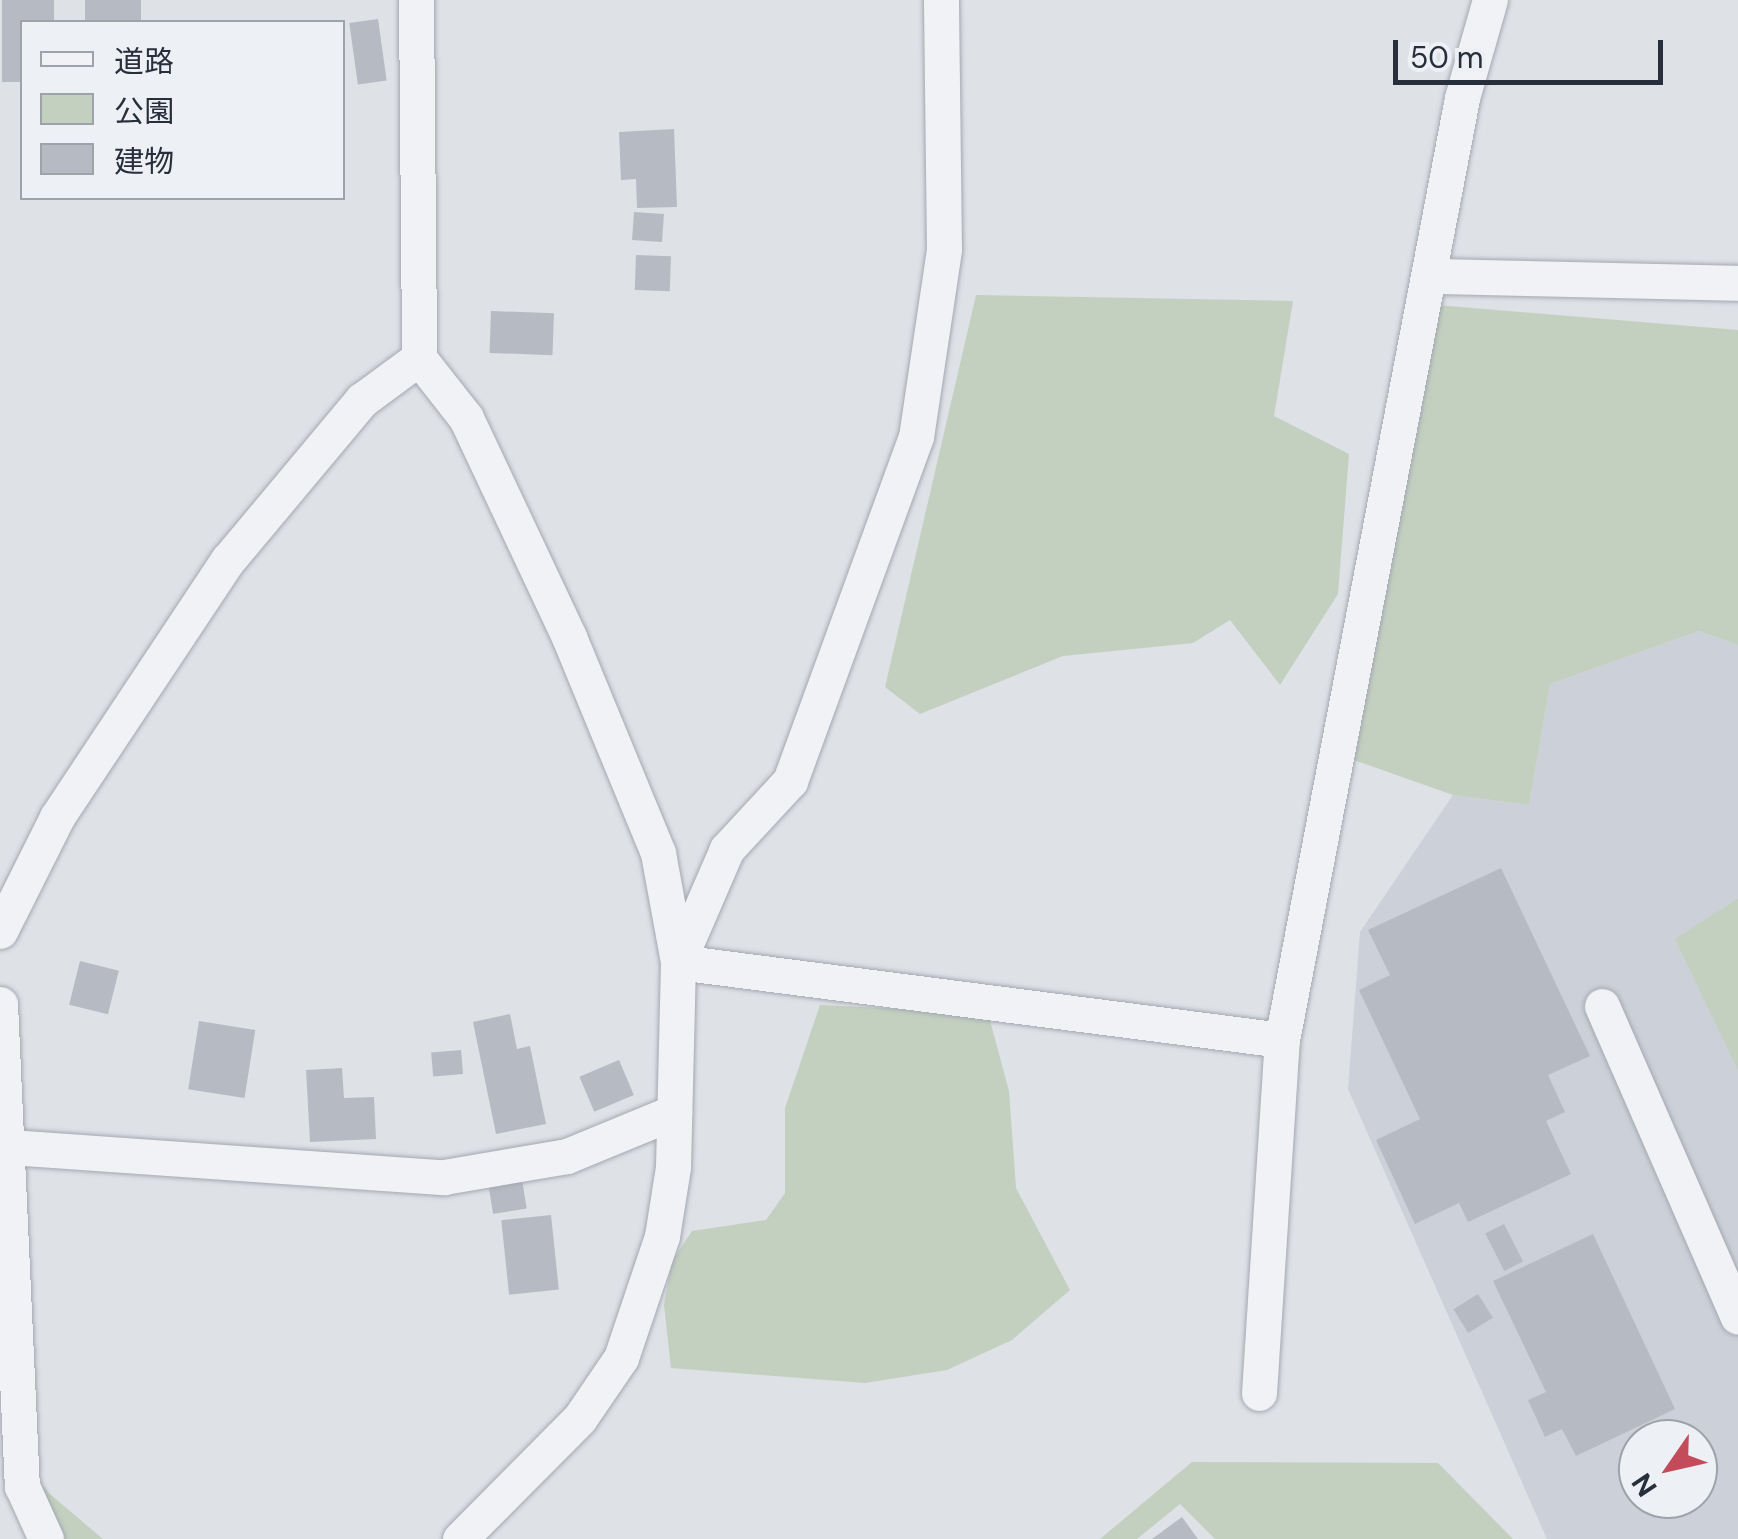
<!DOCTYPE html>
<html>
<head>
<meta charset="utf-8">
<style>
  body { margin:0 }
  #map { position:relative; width:1738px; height:1539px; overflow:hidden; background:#dee1e6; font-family:"DM Sans","Noto Sans JP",sans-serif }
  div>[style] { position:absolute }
  .built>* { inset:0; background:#ccd0d8 }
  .green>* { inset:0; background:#c3d0c0 }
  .building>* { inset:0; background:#b6bac3; transform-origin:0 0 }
  .roads { filter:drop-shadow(0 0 2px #a4a8b0) drop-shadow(0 0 2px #a4a8b0) }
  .street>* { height:35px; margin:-17.5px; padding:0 17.5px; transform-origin:17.5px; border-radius:17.5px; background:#f0f2f5 }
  span { translate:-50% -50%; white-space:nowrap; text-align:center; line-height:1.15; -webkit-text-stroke:8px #edf0f4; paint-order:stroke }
  .legend { position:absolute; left:20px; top:20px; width:325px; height:180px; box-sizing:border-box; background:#edf0f4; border:2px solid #9ea3aa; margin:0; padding:12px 18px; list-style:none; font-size:30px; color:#282f3c }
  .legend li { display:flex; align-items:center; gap:20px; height:50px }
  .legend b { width:50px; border:2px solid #9ea3aa }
  .north { position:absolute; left:1618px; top:1419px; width:100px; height:100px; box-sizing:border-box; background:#edf0f4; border:2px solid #9ea3aa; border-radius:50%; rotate:236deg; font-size:28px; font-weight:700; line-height:40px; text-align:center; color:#282f3c }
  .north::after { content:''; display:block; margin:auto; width:35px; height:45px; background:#c34b5a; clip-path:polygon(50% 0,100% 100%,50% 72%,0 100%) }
  .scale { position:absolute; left:1393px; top:40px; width:270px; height:45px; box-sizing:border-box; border:5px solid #282f3c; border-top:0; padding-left:12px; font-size:30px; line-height:35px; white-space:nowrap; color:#282f3c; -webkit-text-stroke:8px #edf0f4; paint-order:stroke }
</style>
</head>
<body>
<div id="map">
  <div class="built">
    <div style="clip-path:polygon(evenodd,1699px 631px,1738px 645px,1738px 898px,1676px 939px,1738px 1071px,1738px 1539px,1547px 1539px,1348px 1089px,1360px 932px,1453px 795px,1529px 805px,1550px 684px,1699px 631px,1638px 1439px,1698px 1439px,1698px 1499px,1638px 1499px,1638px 1439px)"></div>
  </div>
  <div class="green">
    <div style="clip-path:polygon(976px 295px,1293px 301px,1274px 416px,1349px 454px,1338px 594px,1280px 685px,1230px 620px,1193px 643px,1063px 656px,920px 714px,885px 687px)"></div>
    <div style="clip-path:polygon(1437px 305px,1738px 330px,1738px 645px,1699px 631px,1550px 684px,1529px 805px,1453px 795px,1354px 760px)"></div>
    <div style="clip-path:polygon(1738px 898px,1738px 1071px,1675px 939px)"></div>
    <div style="clip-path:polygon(820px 1005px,988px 1013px,1009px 1091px,1016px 1188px,1070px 1290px,1012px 1340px,947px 1370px,865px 1383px,671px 1368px,664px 1305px,672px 1261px,692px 1231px,766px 1220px,785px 1193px,785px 1108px)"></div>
    <div style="clip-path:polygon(1192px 1462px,1438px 1463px,1513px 1539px,1215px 1539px,1180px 1504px,1137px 1539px,1100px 1539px)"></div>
    <div style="clip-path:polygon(39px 1481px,51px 1495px,103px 1539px,63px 1539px)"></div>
  </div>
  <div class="building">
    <div style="clip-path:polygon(2px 0,54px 0,54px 22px,22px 22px,22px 82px,2px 82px)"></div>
    <div style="left:85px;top:0;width:56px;height:22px"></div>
    <div style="left:378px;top:19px;width:62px;height:29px;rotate:82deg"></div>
    <div style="clip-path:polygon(674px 129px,677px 207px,637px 208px,636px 179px,621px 180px,619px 132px)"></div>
    <div style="left:634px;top:212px;width:30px;height:28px;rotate:4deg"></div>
    <div style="left:636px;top:255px;width:35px;height:35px;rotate:2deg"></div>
    <div style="left:491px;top:311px;width:63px;height:42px;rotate:2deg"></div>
    <div style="clip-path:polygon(1501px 868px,1590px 1056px,1548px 1075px,1565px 1112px,1546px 1121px,1571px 1174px,1468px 1222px,1459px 1203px,1415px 1224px,1376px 1140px,1420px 1119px,1359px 990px,1390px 975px,1368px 930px)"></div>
    <div style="left:80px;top:961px;width:40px;height:45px;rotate:14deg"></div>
    <div style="clip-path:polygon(510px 1014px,517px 1049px,530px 1046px,546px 1124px,496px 1134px,473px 1022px)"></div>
    <div style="left:199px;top:1021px;width:57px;height:69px;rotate:9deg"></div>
    <div style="left:461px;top:1050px;width:24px;height:30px;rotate:85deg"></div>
    <div style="left:619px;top:1060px;width:38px;height:43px;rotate:67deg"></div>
    <div style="clip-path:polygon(342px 1068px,344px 1098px,374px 1097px,376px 1139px,310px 1142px,306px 1070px)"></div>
    <div style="left:521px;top:1173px;width:36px;height:34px;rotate:81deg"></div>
    <div style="left:551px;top:1215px;width:75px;height:50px;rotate:84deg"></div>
    <div style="left:1504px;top:1224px;width:42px;height:21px;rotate:63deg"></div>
    <div style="clip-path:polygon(1593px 1234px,1675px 1409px,1576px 1456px,1562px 1429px,1545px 1437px,1528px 1400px,1546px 1392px,1493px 1281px)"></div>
    <div style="left:1478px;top:1294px;width:28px;height:29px;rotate:58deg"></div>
    <div style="clip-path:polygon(1182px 1517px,1198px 1539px,1152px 1539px)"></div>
  </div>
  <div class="roads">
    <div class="street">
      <div style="left:416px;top:0;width:358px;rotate:89.5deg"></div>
      <div style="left:419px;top:358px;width:76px;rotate:51.9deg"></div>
      <div style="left:466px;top:418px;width:242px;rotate:64.8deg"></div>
      <div style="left:569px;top:637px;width:234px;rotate:67.6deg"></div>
      <div style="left:658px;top:853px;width:111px;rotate:79.6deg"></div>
      <div style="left:1434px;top:276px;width:304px;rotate:1.3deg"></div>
      <div style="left:0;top:931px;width:127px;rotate:-63.4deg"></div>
      <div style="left:57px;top:817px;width:309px;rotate:-56.4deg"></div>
      <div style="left:228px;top:560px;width:209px;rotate:-50.1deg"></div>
      <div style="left:362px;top:400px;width:71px;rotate:-36.4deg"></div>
      <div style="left:678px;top:962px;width:609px;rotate:7.36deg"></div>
      <div style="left:0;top:1004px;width:483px;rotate:87.4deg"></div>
      <div style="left:22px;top:1486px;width:58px;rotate:65.6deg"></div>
      <div style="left:1602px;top:1006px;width:339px;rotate:66.4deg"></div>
      <div style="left:10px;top:1147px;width:435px;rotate:4deg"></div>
      <div style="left:444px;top:1177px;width:125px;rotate:-9.7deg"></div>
      <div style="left:567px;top:1156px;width:116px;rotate:-22.4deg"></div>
      <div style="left:1259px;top:1393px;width:354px;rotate:-86.3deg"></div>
      <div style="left:1282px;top:1040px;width:959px;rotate:-79.18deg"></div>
      <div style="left:1462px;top:98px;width:102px;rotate:-74.1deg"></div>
      <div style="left:460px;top:1539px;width:170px;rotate:-45.2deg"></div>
      <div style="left:580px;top:1418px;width:73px;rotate:-55.7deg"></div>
      <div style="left:621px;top:1358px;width:129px;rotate:-71.4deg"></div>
      <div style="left:662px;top:1236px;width:70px;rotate:-80.9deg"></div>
      <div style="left:673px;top:1167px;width:205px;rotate:-88.6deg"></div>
      <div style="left:678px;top:962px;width:123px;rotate:-66.6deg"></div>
      <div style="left:727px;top:849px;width:93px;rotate:-47.2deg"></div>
      <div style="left:790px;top:781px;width:366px;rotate:-69.9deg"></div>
      <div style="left:916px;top:437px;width:190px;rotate:-81.5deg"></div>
      <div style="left:944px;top:249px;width:249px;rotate:-90.7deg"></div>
    </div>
  </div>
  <ul class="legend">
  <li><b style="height:12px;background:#f0f2f5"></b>道路</li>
  <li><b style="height:28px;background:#c3d0c0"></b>公園</li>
  <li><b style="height:28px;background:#b6bac3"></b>建物</li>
  </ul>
  <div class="north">N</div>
  <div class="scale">50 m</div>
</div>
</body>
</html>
